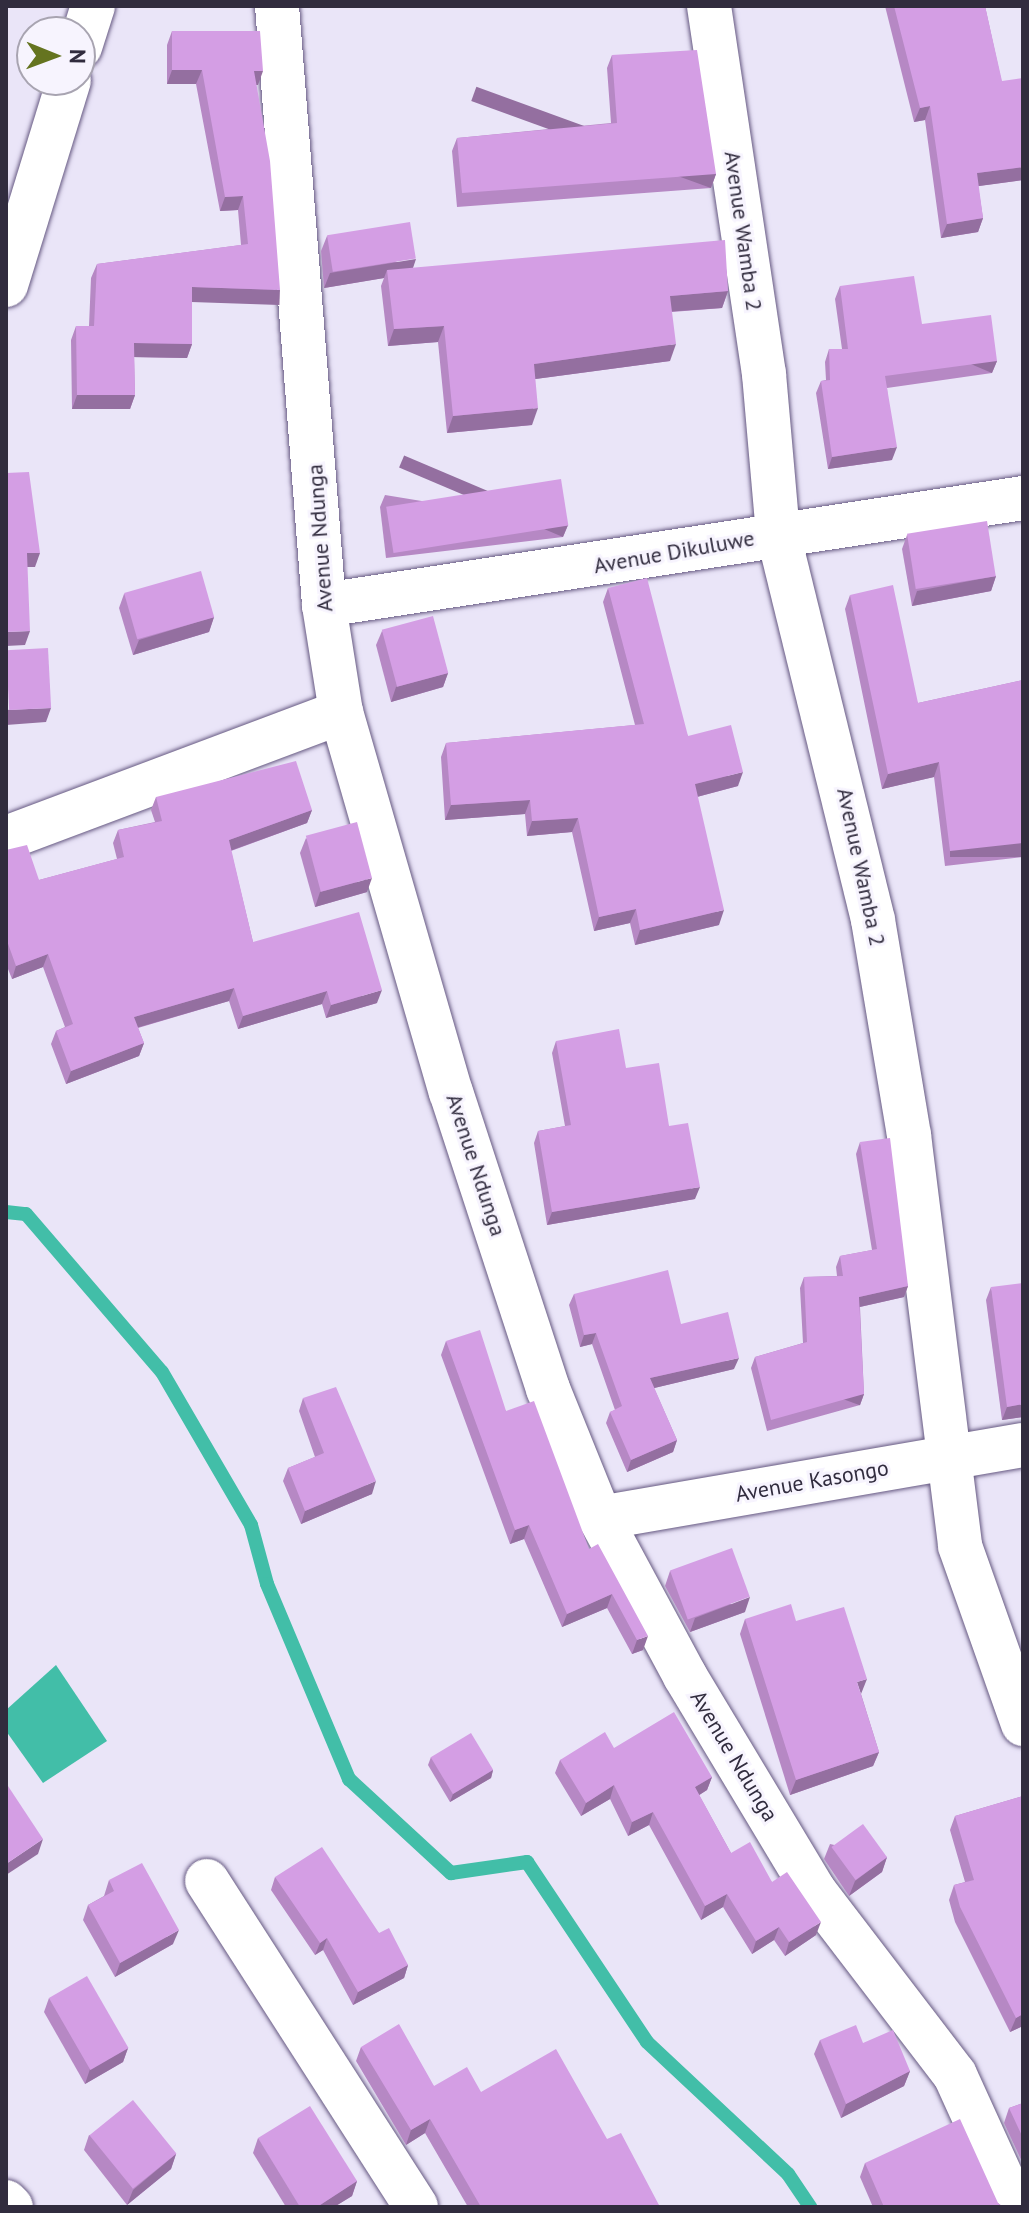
<!DOCTYPE html>
<html>
<head>
<meta charset="utf-8">
<style>
  body { margin:0 }
  #map { position:relative; width:1029px; height:2213px; overflow:hidden; background:#eae5f8; font-family:"PT Sans",sans-serif }
  div>[style] { position:absolute }
  .water>* { inset:0; background:#42bea8 }
  .stream>* { height:14px; margin:-7px; padding:0 7px; transform-origin:7px; border-radius:7px; background:#42bea8 }
  .roads { filter:drop-shadow(0 0 2px #665982) drop-shadow(0 0 2px #665982) }
  .street>* { height:44px; margin:-22px; padding:0 22px; transform-origin:22px; border-radius:22px; background:#fff }
  .wall>* { inset:0; background:#b688c4 }
  .shaded-wall>* { inset:0; background:#946fa0; transform-origin:0 0 }
  .building>* { inset:0; background:#d49ee4; transform-origin:0 0 }
  span { translate:-50% -50%; white-space:nowrap; text-align:center; line-height:1.15; -webkit-text-stroke:6px #f7f4fe; paint-order:stroke }
  .street-label { font-size:22px; color:#312c3e }
  .frame { position:absolute; inset:0; border:8px solid #312c3e; pointer-events:none }
  .north { position:absolute; left:16px; top:16px; width:80px; height:80px; box-sizing:border-box; background:#f7f4fe; border:2px solid #a8a4b1; border-radius:50%; rotate:91deg; font-size:22px; font-weight:700; line-height:32px; text-align:center; color:#312c3e }
  .north::after { content:''; display:block; margin:auto; width:28px; height:36px; background:#657420; clip-path:polygon(50% 0,100% 100%,50% 72%,0 100%) }
</style>
</head>
<body>
<div id="map">
  <div class="water">
    <div style="clip-path:polygon(56px 1665px,107px 1741px,43px 1783px,6px 1731px,6px 1710px)"></div>
  </div>
  <div class="stream">
    <div style="left:6px;top:1212px;width:20px;rotate:6deg"></div>
    <div style="left:26px;top:1214px;width:208px;rotate:49.3deg"></div>
    <div style="left:162px;top:1372px;width:177px;rotate:59.8deg"></div>
    <div style="left:251px;top:1525px;width:61px;rotate:74.8deg"></div>
    <div style="left:267px;top:1584px;width:212px;rotate:67.2deg"></div>
    <div style="left:349px;top:1779px;width:139px;rotate:42.7deg"></div>
    <div style="left:451px;top:1873px;width:77px;rotate:-8.2deg"></div>
    <div style="left:527px;top:1862px;width:216px;rotate:56.3deg"></div>
    <div style="left:647px;top:2042px;width:193px;rotate:43.1deg"></div>
    <div style="left:788px;top:2174px;width:40px;rotate:56deg"></div>
  </div>
  <div class="roads">
    <div class="street">
      <div style="left:277px;top:6px;width:601px;rotate:85.51deg"></div>
      <div style="left:324px;top:605px;width:108px;rotate:81deg"></div>
      <div style="left:341px;top:712px;width:396px;rotate:73.9deg"></div>
      <div style="left:451px;top:1092px;width:312px;rotate:71.9deg"></div>
      <div style="left:548px;top:1389px;width:139px;rotate:68deg"></div>
      <div style="left:600px;top:1518px;width:179px;rotate:61.7deg"></div>
      <div style="left:685px;top:1676px;width:252px;rotate:59deg"></div>
      <div style="left:815px;top:1892px;width:230px;rotate:52.6deg"></div>
      <div style="left:955px;top:2075px;width:145px;rotate:65.6deg"></div>
      <div style="left:709px;top:6px;width:372px;rotate:81.5deg"></div>
      <div style="left:764px;top:374px;width:160px;rotate:85deg"></div>
      <div style="left:778px;top:533px;width:398px;rotate:76.2deg"></div>
      <div style="left:873px;top:920px;width:218px;rotate:80.5deg"></div>
      <div style="left:909px;top:1135px;width:414px;rotate:82.9deg"></div>
      <div style="left:960px;top:1546px;width:189px;rotate:70.5deg"></div>
      <div style="left:80px;top:47px;width:43px;rotate:-72.4deg"></div>
      <div style="left:6px;top:285px;width:214px;rotate:-72.9deg"></div>
      <div style="left:324px;top:605px;width:707px;rotate:-8.7deg"></div>
      <div style="left:6px;top:838px;width:358px;rotate:-20.6deg"></div>
      <div style="left:600px;top:1518px;width:429px;rotate:-9.8deg"></div>
      <div style="left:207px;top:1881px;width:387px;rotate:57.3deg"></div>
      <div style="left:6px;top:2202px;width:7px;rotate:45deg"></div>
    </div>
  </div>
  <div class="wall">
    <div style="clip-path:polygon(885px 6px,985px 6px,1023px 180px,978px 186px,983px 218px,978px 232px,941px 238px,925px 120px,914px 122px)"></div>
    <div style="clip-path:polygon(172px 31px,258px 85px,256px 85px,275px 304px,192px 301px,192px 344px,187px 358px,134px 357px,135px 395px,130px 409px,72px 409px,71px 340px,76px 326px,89px 326px,91px 278px,97px 264px,241px 245px,238px 210px,220px 211px,196px 84px,167px 84px,167px 45px)"></div>
    <div style="clip-path:polygon(612px 55px,716px 174px,711px 188px,457px 207px,452px 151px,457px 138px,611px 123px,607px 68px)"></div>
    <div style="clip-path:polygon(327px 236px,413px 268px,728px 291px,722px 308px,672px 312px,670px 361px,535px 379px,532px 425px,447px 433px,438px 342px,388px 346px,381px 286px,384px 278px,324px 288px,321px 251px)"></div>
    <div style="clip-path:polygon(840px 286px,997px 361px,992px 373px,887px 388px,892px 460px,828px 469px,816px 393px,821px 381px,826px 380px,825px 362px,829px 349px,842px 349px,835px 299px)"></div>
    <div style="clip-path:polygon(385px 495px,568px 525px,563px 537px,386px 558px,380px 507px)"></div>
    <div style="clip-path:polygon(907px 535px,996px 576px,991px 591px,912px 606px,902px 549px)"></div>
    <div style="clip-path:polygon(608px 588px,688px 736px,738px 786px,697px 797px,719px 925px,635px 945px,630px 923px,594px 931px,572px 832px,527px 836px,525px 814px,445px 820px,441px 757px,446px 743px,635px 725px,603px 602px)"></div>
    <div style="clip-path:polygon(124px 594px,214px 617px,209px 632px,133px 655px,119px 608px)"></div>
    <div style="clip-path:polygon(850px 595px,918px 703px,1023px 680px,1023px 857px,945px 866px,934px 777px,882px 789px,845px 609px)"></div>
    <div style="clip-path:polygon(382px 631px,448px 673px,443px 687px,391px 702px,376px 645px)"></div>
    <div style="clip-path:polygon(156px 797px,312px 810px,307px 823px,231px 851px,253px 942px,377px 1003px,326px 1018px,322px 1004px,238px 1029px,229px 1001px,138px 1028px,144px 1043px,139px 1056px,66px 1084px,51px 1044px,56px 1031px,65px 1027px,43px 967px,12px 979px,6px 964px,6px 850px,39px 880px,117px 859px,113px 843px,118px 830px,155px 822px,151px 810px)"></div>
    <div style="clip-path:polygon(306px 838px,367px 892px,315px 907px,300px 853px)"></div>
    <div style="clip-path:polygon(556px 1041px,626px 1068px,669px 1126px,695px 1199px,547px 1225px,534px 1143px,538px 1131px,565px 1126px,552px 1053px)"></div>
    <div style="clip-path:polygon(860px 1142px,908px 1286px,904px 1297px,860px 1307px,864px 1394px,860px 1405px,767px 1431px,751px 1368px,755px 1357px,803px 1343px,800px 1288px,804px 1277px,837px 1276px,836px 1267px,840px 1256px,872px 1250px,856px 1154px)"></div>
    <div style="clip-path:polygon(991px 1287px,1023px 1417px,1002px 1420px,986px 1300px)"></div>
    <div style="clip-path:polygon(574px 1294px,681px 1324px,734px 1369px,654px 1388px,677px 1440px,673px 1452px,627px 1472px,606px 1423px,610px 1412px,615px 1410px,592px 1344px,580px 1347px,569px 1305px)"></div>
    <div style="clip-path:polygon(446px 1341px,506px 1411px,589px 1549px,643px 1650px,632px 1654px,607px 1608px,562px 1627px,524px 1539px,510px 1544px,441px 1355px)"></div>
    <div style="clip-path:polygon(303px 1398px,372px 1494px,301px 1524px,283px 1481px,288px 1468px,315px 1457px,299px 1411px)"></div>
    <div style="clip-path:polygon(670px 1571px,745px 1612px,690px 1632px,665px 1586px)"></div>
    <div style="clip-path:polygon(745px 1619px,796px 1621px,861px 1694px,879px 1752px,873px 1766px,790px 1795px,740px 1634px)"></div>
    <div style="clip-path:polygon(614px 1748px,712px 1777px,707px 1790px,699px 1795px,731px 1853px,772px 1882px,816px 1935px,785px 1956px,774px 1940px,752px 1954px,723px 1907px,701px 1920px,649px 1825px,628px 1836px,610px 1799px,581px 1816px,555px 1773px,560px 1760px)"></div>
    <div style="clip-path:polygon(431px 1757px,493px 1770px,491px 1778px,450px 1802px,428px 1765px)"></div>
    <div style="clip-path:polygon(1023px 1796px,1023px 2026px,1010px 2032px,955px 1922px,949px 1900px,954px 1885px,965px 1882px,950px 1830px,955px 1816px)"></div>
    <div style="clip-path:polygon(830px 1844px,887px 1857px,882px 1872px,849px 1896px,824px 1859px)"></div>
    <div style="clip-path:polygon(275px 1877px,379px 1933px,408px 1965px,404px 1978px,353px 2005px,323px 1950px,315px 1955px,271px 1890px)"></div>
    <div style="clip-path:polygon(109px 1880px,173px 1944px,115px 1977px,83px 1920px,88px 1905px,104px 1896px)"></div>
    <div style="clip-path:polygon(49px 1998px,128px 2048px,123px 2062px,85px 2084px,44px 2012px)"></div>
    <div style="clip-path:polygon(820px 2040px,863px 2043px,910px 2071px,904px 2086px,841px 2118px,814px 2054px)"></div>
    <div style="clip-path:polygon(361px 2047px,434px 2086px,481px 2092px,607px 2139px,660px 2207px,468px 2207px,425px 2133px,406px 2145px,356px 2061px)"></div>
    <div style="clip-path:polygon(1023px 2103px,1023px 2164px,1004px 2123px,1009px 2108px)"></div>
    <div style="clip-path:polygon(89px 2135px,176px 2154px,171px 2169px,127px 2205px,84px 2150px)"></div>
    <div style="clip-path:polygon(258px 2138px,357px 2181px,352px 2196px,334px 2207px,286px 2207px,253px 2153px)"></div>
    <div style="clip-path:polygon(865px 2163px,998px 2203px,1003px 2207px,873px 2207px,860px 2177px)"></div>
  </div>
  <div class="shaded-wall">
    <div style="clip-path:polygon(172px 70px,202px 70px,196px 84px,167px 84px)"></div>
    <div style="clip-path:polygon(254px 71px,263px 71px,258px 85px,249px 85px)"></div>
    <div style="clip-path:polygon(930px 106px,925px 120px,914px 122px,920px 108px)"></div>
    <div style="clip-path:polygon(1023px 167px,1023px 180px,972px 187px,977px 173px)"></div>
    <div style="left:716px;top:174px;width:15px;height:255px;rotate:110deg"></div>
    <div style="clip-path:polygon(243px 196px,238px 210px,220px 211px,225px 197px)"></div>
    <div style="clip-path:polygon(983px 218px,978px 232px,941px 238px,947px 224px)"></div>
    <div style="clip-path:polygon(416px 259px,411px 274px,387px 270px,384px 278px,324px 288px,330px 273px)"></div>
    <div style="left:192px;top:287px;width:88px;height:15px;rotate:2deg"></div>
    <div style="clip-path:polygon(728px 291px,722px 308px,664px 312px,670px 296px)"></div>
    <div style="clip-path:polygon(444px 326px,438px 342px,388px 346px,394px 329px)"></div>
    <div style="clip-path:polygon(134px 343px,192px 344px,187px 358px,129px 357px)"></div>
    <div style="clip-path:polygon(676px 344px,670px 361px,528px 380px,534px 364px)"></div>
    <div style="left:997px;top:361px;width:13px;height:113px;rotate:113deg"></div>
    <div style="clip-path:polygon(77px 395px,135px 395px,130px 409px,72px 409px)"></div>
    <div style="clip-path:polygon(538px 408px,532px 425px,447px 433px,453px 416px)"></div>
    <div style="clip-path:polygon(897px 447px,892px 460px,828px 469px,832px 457px)"></div>
    <div style="left:568px;top:525px;width:13px;height:178px;rotate:113deg"></div>
    <div style="clip-path:polygon(27px 553px,40px 553px,35px 567px,22px 567px)"></div>
    <div style="clip-path:polygon(996px 576px,991px 591px,912px 606px,917px 591px)"></div>
    <div style="clip-path:polygon(214px 617px,209px 632px,133px 655px,139px 640px)"></div>
    <div style="clip-path:polygon(30px 631px,25px 645px,6px 646px,6px 632px)"></div>
    <div style="clip-path:polygon(448px 673px,443px 687px,391px 702px,396px 687px)"></div>
    <div style="clip-path:polygon(51px 708px,46px 722px,6px 725px,6px 710px)"></div>
    <div style="clip-path:polygon(939px 762px,934px 777px,882px 789px,888px 774px)"></div>
    <div style="clip-path:polygon(743px 772px,738px 786px,689px 799px,695px 784px)"></div>
    <div style="clip-path:polygon(530px 800px,525px 814px,445px 820px,451px 805px)"></div>
    <div style="clip-path:polygon(312px 810px,307px 823px,224px 853px,229px 840px)"></div>
    <div style="clip-path:polygon(578px 818px,572px 832px,527px 836px,532px 821px)"></div>
    <div style="left:1023px;top:843px;width:14px;height:73px;rotate:90deg"></div>
    <div style="clip-path:polygon(372px 878px,367px 892px,315px 907px,320px 892px)"></div>
    <div style="clip-path:polygon(636px 909px,630px 923px,594px 931px,599px 917px)"></div>
    <div style="clip-path:polygon(724px 910px,719px 925px,635px 945px,640px 930px)"></div>
    <div style="clip-path:polygon(48px 954px,43px 967px,12px 979px,16px 966px)"></div>
    <div style="clip-path:polygon(234px 988px,229px 1001px,129px 1030px,134px 1017px)"></div>
    <div style="clip-path:polygon(382px 990px,377px 1003px,326px 1018px,331px 1005px)"></div>
    <div style="clip-path:polygon(327px 991px,322px 1004px,238px 1029px,243px 1016px)"></div>
    <div style="clip-path:polygon(144px 1043px,139px 1056px,66px 1084px,71px 1071px)"></div>
    <div style="clip-path:polygon(700px 1187px,695px 1199px,547px 1225px,552px 1212px)"></div>
    <div style="clip-path:polygon(908px 1286px,904px 1297px,855px 1308px,859px 1297px)"></div>
    <div style="clip-path:polygon(596px 1333px,592px 1344px,580px 1347px,584px 1335px)"></div>
    <div style="clip-path:polygon(739px 1358px,734px 1369px,646px 1390px,650px 1378px)"></div>
    <div style="left:864px;top:1394px;width:12px;height:97px;rotate:110deg"></div>
    <div style="clip-path:polygon(1023px 1404px,1023px 1417px,1002px 1420px,1007px 1407px)"></div>
    <div style="clip-path:polygon(677px 1440px,673px 1452px,627px 1472px,631px 1460px)"></div>
    <div style="clip-path:polygon(376px 1481px,372px 1494px,301px 1524px,305px 1511px)"></div>
    <div style="clip-path:polygon(529px 1525px,524px 1539px,510px 1544px,515px 1530px)"></div>
    <div style="clip-path:polygon(612px 1594px,607px 1608px,562px 1627px,567px 1614px)"></div>
    <div style="clip-path:polygon(750px 1597px,745px 1612px,690px 1632px,695px 1618px)"></div>
    <div style="clip-path:polygon(648px 1636px,643px 1650px,632px 1654px,637px 1640px)"></div>
    <div style="clip-path:polygon(867px 1679px,861px 1694px,857px 1682px)"></div>
    <div style="clip-path:polygon(879px 1752px,873px 1766px,790px 1795px,796px 1780px)"></div>
    <div style="clip-path:polygon(493px 1770px,491px 1778px,450px 1802px,453px 1794px)"></div>
    <div style="clip-path:polygon(712px 1777px,707px 1790px,690px 1801px,695px 1787px)"></div>
    <div style="clip-path:polygon(614px 1785px,610px 1799px,581px 1816px,586px 1803px)"></div>
    <div style="clip-path:polygon(653px 1812px,649px 1825px,628px 1836px,632px 1822px)"></div>
    <div style="clip-path:polygon(43px 1839px,38px 1854px,6px 1875px,6px 1864px)"></div>
    <div style="clip-path:polygon(887px 1857px,882px 1872px,849px 1896px,855px 1881px)"></div>
    <div style="clip-path:polygon(727px 1894px,723px 1907px,701px 1920px,705px 1906px)"></div>
    <div style="clip-path:polygon(821px 1922px,816px 1935px,785px 1956px,789px 1942px)"></div>
    <div style="clip-path:polygon(779px 1927px,774px 1940px,752px 1954px,756px 1941px)"></div>
    <div style="clip-path:polygon(179px 1930px,173px 1944px,115px 1977px,120px 1963px)"></div>
    <div style="clip-path:polygon(327px 1938px,323px 1950px,315px 1955px,320px 1943px)"></div>
    <div style="clip-path:polygon(408px 1965px,404px 1978px,353px 2005px,358px 1992px)"></div>
    <div style="clip-path:polygon(1023px 2014px,1023px 2026px,1010px 2032px,1016px 2018px)"></div>
    <div style="clip-path:polygon(128px 2048px,123px 2062px,85px 2084px,90px 2069px)"></div>
    <div style="clip-path:polygon(910px 2071px,904px 2086px,841px 2118px,846px 2104px)"></div>
    <div style="clip-path:polygon(430px 2119px,425px 2133px,406px 2145px,411px 2130px)"></div>
    <div style="clip-path:polygon(176px 2154px,171px 2169px,127px 2205px,133px 2190px)"></div>
    <div style="clip-path:polygon(357px 2181px,352px 2196px,334px 2207px,317px 2207px)"></div>
  </div>
  <div class="building">
    <div style="clip-path:polygon(894px 6px,985px 6px,1002px 81px,1023px 78px,1023px 167px,977px 173px,983px 218px,947px 224px,930px 106px,920px 108px)"></div>
    <div style="clip-path:polygon(172px 31px,260px 31px,263px 71px,254px 71px,270px 161px,280px 290px,192px 287px,192px 344px,134px 343px,135px 395px,77px 395px,76px 326px,94px 326px,97px 264px,248px 244px,243px 196px,225px 197px,202px 70px,172px 70px)"></div>
    <div style="clip-path:polygon(697px 50px,716px 174px,462px 193px,457px 138px,617px 123px,612px 55px)"></div>
    <div style="left:410px;top:222px;width:37px;height:84px;rotate:81deg"></div>
    <div style="clip-path:polygon(725px 240px,728px 291px,670px 296px,676px 344px,534px 364px,538px 408px,453px 416px,444px 326px,394px 329px,387px 270px)"></div>
    <div style="clip-path:polygon(914px 276px,922px 324px,991px 315px,997px 361px,885px 376px,897px 447px,832px 457px,821px 381px,830px 380px,829px 349px,848px 349px,840px 286px)"></div>
    <div style="clip-path:polygon(29px 472px,40px 553px,27px 553px,30px 631px,6px 632px,6px 473px)"></div>
    <div style="left:561px;top:479px;width:47px;height:177px;rotate:81deg"></div>
    <div style="left:987px;top:521px;width:56px;height:81px;rotate:81deg"></div>
    <div style="left:201px;top:571px;width:48px;height:80px;rotate:74deg"></div>
    <div style="clip-path:polygon(647px 578px,688px 736px,731px 725px,743px 772px,695px 784px,724px 910px,640px 930px,636px 909px,599px 917px,578px 818px,532px 821px,530px 800px,451px 805px,446px 743px,644px 724px,608px 588px)"></div>
    <div style="clip-path:polygon(893px 585px,918px 703px,1023px 680px,1023px 843px,950px 851px,939px 762px,888px 774px,850px 595px)"></div>
    <div style="left:433px;top:616px;width:59px;height:53px;rotate:75deg"></div>
    <div style="left:48px;top:648px;width:60px;height:42px;rotate:87deg"></div>
    <div style="clip-path:polygon(296px 761px,312px 810px,229px 840px,253px 942px,359px 912px,382px 990px,331px 1005px,327px 991px,243px 1016px,234px 988px,134px 1017px,144px 1043px,71px 1071px,56px 1031px,73px 1024px,48px 954px,16px 966px,6px 938px,6px 850px,27px 845px,39px 880px,124px 857px,118px 830px,162px 821px,156px 797px)"></div>
    <div style="left:357px;top:822px;width:58px;height:53px;rotate:75deg"></div>
    <div style="clip-path:polygon(619px 1029px,626px 1068px,659px 1063px,669px 1126px,688px 1123px,700px 1187px,552px 1212px,538px 1131px,571px 1125px,556px 1041px)"></div>
    <div style="clip-path:polygon(890px 1138px,908px 1286px,859px 1297px,864px 1394px,771px 1420px,755px 1357px,807px 1342px,804px 1277px,843px 1276px,840px 1256px,877px 1249px,860px 1142px)"></div>
    <div style="clip-path:polygon(668px 1270px,681px 1324px,728px 1312px,739px 1358px,650px 1378px,677px 1440px,631px 1460px,610px 1412px,622px 1406px,596px 1333px,584px 1335px,574px 1294px)"></div>
    <div style="clip-path:polygon(1023px 1283px,1023px 1404px,1007px 1407px,991px 1287px)"></div>
    <div style="clip-path:polygon(480px 1330px,506px 1411px,534px 1401px,589px 1549px,598px 1544px,648px 1636px,637px 1640px,612px 1594px,567px 1614px,529px 1525px,515px 1530px,446px 1341px)"></div>
    <div style="clip-path:polygon(336px 1387px,376px 1481px,305px 1511px,288px 1468px,324px 1453px,303px 1398px)"></div>
    <div style="left:732px;top:1548px;width:52px;height:66px;rotate:70deg"></div>
    <div style="clip-path:polygon(791px 1604px,796px 1621px,844px 1607px,867px 1679px,857px 1682px,879px 1752px,796px 1780px,745px 1619px)"></div>
    <div style="clip-path:polygon(674px 1712px,712px 1777px,695px 1787px,731px 1853px,750px 1842px,772px 1882px,787px 1872px,821px 1922px,789px 1942px,779px 1927px,756px 1941px,727px 1894px,705px 1906px,653px 1812px,632px 1822px,614px 1785px,586px 1803px,560px 1760px,605px 1732px,614px 1748px)"></div>
    <div style="left:471px;top:1733px;width:43px;height:47px;rotate:59deg"></div>
    <div style="clip-path:polygon(6px 1783px,43px 1839px,6px 1864px)"></div>
    <div style="clip-path:polygon(1023px 1796px,1023px 2014px,1016px 2018px,960px 1907px,954px 1885px,974px 1880px,955px 1816px)"></div>
    <div style="left:863px;top:1824px;width:41px;height:39px;rotate:54deg"></div>
    <div style="clip-path:polygon(322px 1847px,379px 1933px,389px 1928px,408px 1965px,358px 1992px,327px 1938px,320px 1943px,275px 1877px)"></div>
    <div style="clip-path:polygon(142px 1863px,179px 1930px,120px 1963px,88px 1905px,114px 1891px,109px 1880px)"></div>
    <div style="left:87px;top:1976px;width:83px;height:44px;rotate:60deg"></div>
    <div style="clip-path:polygon(399px 2024px,434px 2086px,467px 2067px,481px 2092px,556px 2049px,607px 2139px,621px 2133px,660px 2207px,481px 2207px,430px 2119px,411px 2130px,361px 2047px)"></div>
    <div style="clip-path:polygon(856px 2025px,863px 2043px,893px 2030px,910px 2071px,846px 2104px,820px 2040px)"></div>
    <div style="left:133px;top:2100px;width:69px;height:56px;rotate:51deg"></div>
    <div style="clip-path:polygon(1023px 2103px,1023px 2138px,1009px 2108px)"></div>
    <div style="clip-path:polygon(310px 2106px,357px 2181px,317px 2207px,300px 2207px,258px 2138px)"></div>
    <div style="clip-path:polygon(960px 2119px,998px 2203px,1003px 2207px,884px 2207px,865px 2163px)"></div>
  </div>
  <div class="street-label">
    <span style="left:743px;top:231px;rotate:82deg">Avenue Wamba 2</span>
    <span style="left:320px;top:538px;rotate:-94deg">Avenue Ndunga</span>
    <span style="left:674px;top:552px;rotate:-10deg">Avenue Dikuluwe</span>
    <span style="left:861px;top:867px;rotate:78deg">Avenue Wamba 2</span>
    <span style="left:476px;top:1165px;rotate:72deg">Avenue Ndunga</span>
    <span style="left:812px;top:1481px;rotate:-10deg">Avenue Kasongo</span>
    <span style="left:734px;top:1756px;rotate:59deg">Avenue Ndunga</span>
  </div>
  <div class="frame"></div>
  <div class="north">N</div>
</div>
</body>
</html>
